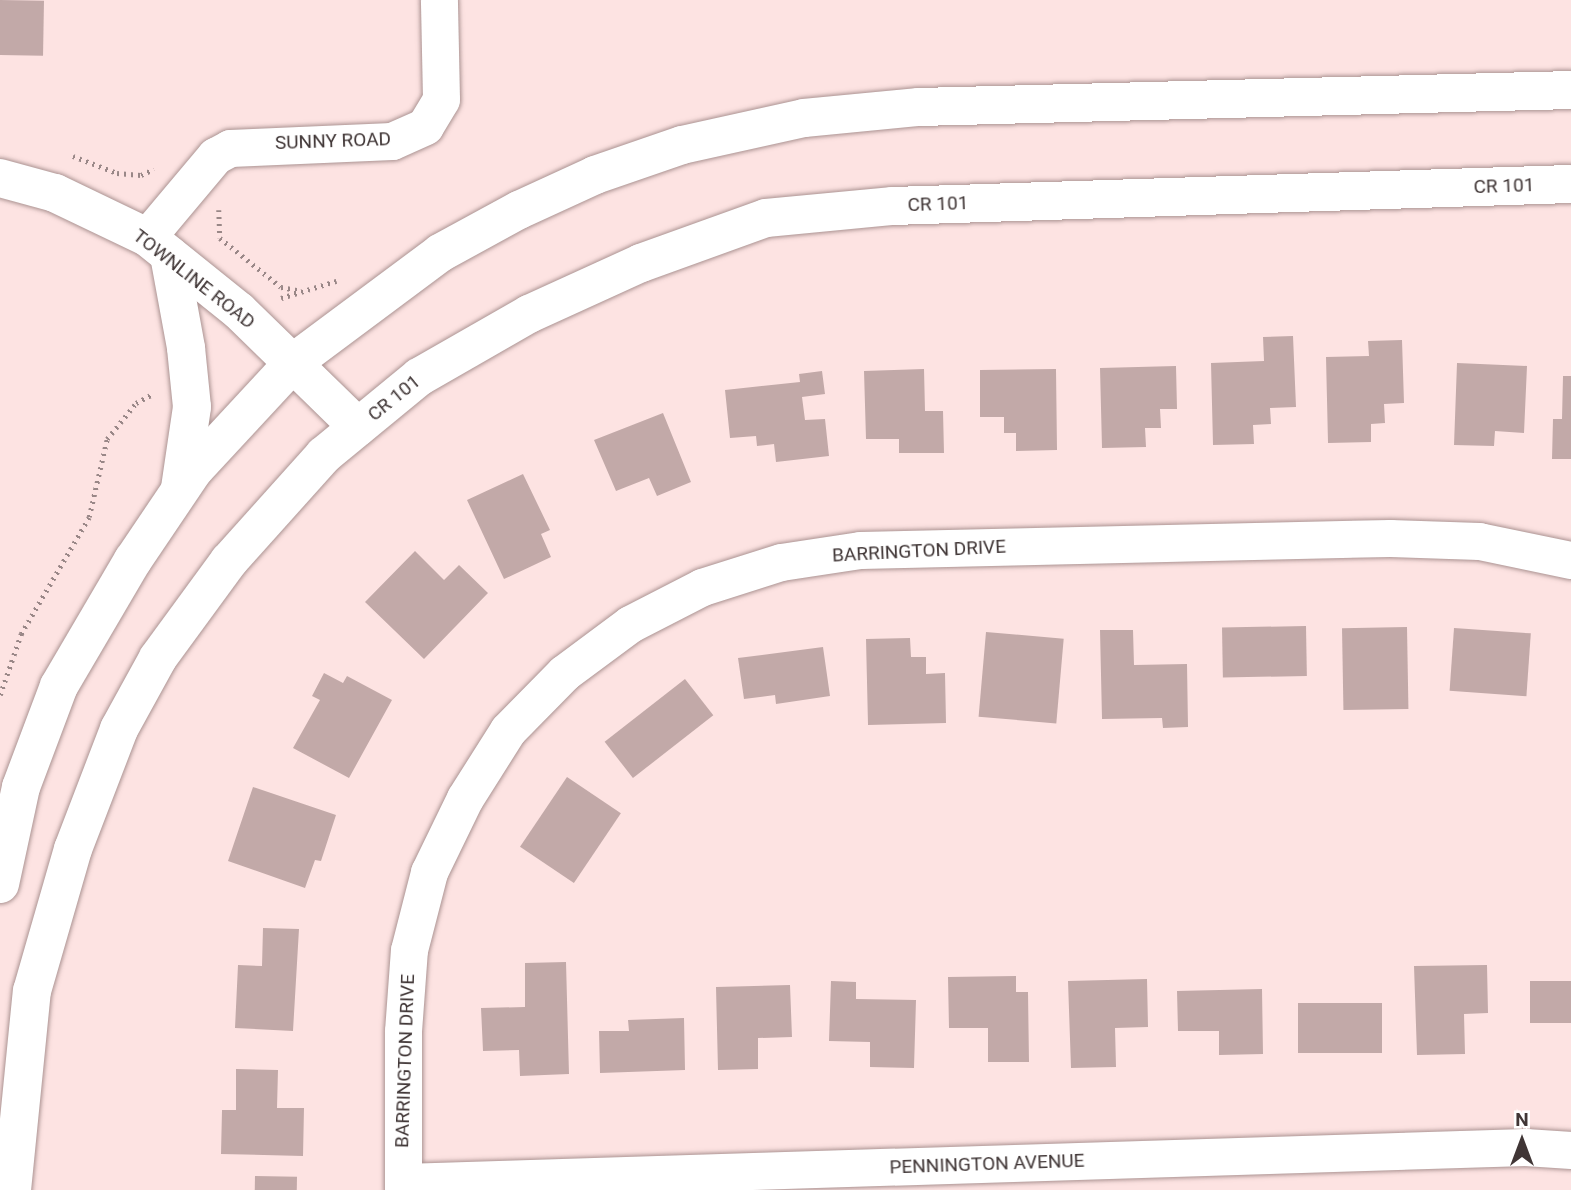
<!DOCTYPE html>
<html>
<head>
<meta charset="utf-8">
<style>
  body { margin:0 }
  #map { position:relative; width:1571px; height:1190px; overflow:hidden; background:#fde3e2; font-family:Roboto,sans-serif }
  div>[style] { position:absolute }
  .building>* { inset:0; background:#c2a9a8; transform-origin:0 0 }
  .path>* { height:4.5px; margin-top:-2.25px; transform-origin:0; background:repeating-linear-gradient(90deg,#998787 0 2px,transparent 0 7px) }
  .roads { filter:drop-shadow(0 0 2px #ab9392) drop-shadow(0 0 2px #ab9392) }
  .street>* { height:37px; margin:-18.5px; padding:0 18.5px; transform-origin:18.5px; border-radius:18.5px; background:#fff }
  .secondary>* { height:38px; margin:-19px; padding:0 19px; transform-origin:19px; border-radius:19px; background:#fff }
  .primary>* { height:38px; margin:-19px; padding:0 19px; transform-origin:19px; border-radius:19px; background:#fff }
  span { translate:-50% -50%; white-space:nowrap; text-align:center; line-height:1.15; -webkit-text-stroke:5px #fff; paint-order:stroke }
  .street-label { font-size:19px; color:#403636 }
  .north { position:absolute; left:1487px; top:1106px; width:70px; height:70px; -webkit-text-stroke:5px #fff; paint-order:stroke; rotate:0deg; font-size:19px; font-weight:700; line-height:28px; text-align:center; color:#403636 }
  .north::after { content:''; display:block; margin:auto; width:24px; height:32px; background:#403636; clip-path:polygon(50% 0,100% 100%,50% 72%,0 100%) }
</style>
</head>
<body>
<div id="map">
  <div class="building">
    <div style="left:0;top:0;width:44px;height:55px;rotate:1deg"></div>
    <div style="clip-path:polygon(1293px 336px,1296px 407px,1270px 408px,1271px 424px,1253px 425px,1254px 444px,1213px 445px,1211px 363px,1264px 361px,1263px 337px)"></div>
    <div style="clip-path:polygon(1402px 340px,1404px 403px,1384px 404px,1385px 423px,1371px 424px,1371px 442px,1328px 443px,1326px 357px,1369px 356px,1368px 341px)"></div>
    <div style="clip-path:polygon(1457px 363px,1527px 366px,1524px 433px,1495px 431px,1494px 446px,1454px 445px)"></div>
    <div style="clip-path:polygon(1176px 366px,1177px 409px,1160px 409px,1161px 428px,1145px 428px,1146px 447px,1102px 448px,1100px 368px)"></div>
    <div style="clip-path:polygon(924px 369px,925px 411px,943px 411px,944px 453px,899px 453px,899px 439px,866px 439px,864px 371px)"></div>
    <div style="clip-path:polygon(1056px 369px,1057px 450px,1016px 451px,1016px 433px,1004px 433px,1004px 417px,980px 417px,980px 370px)"></div>
    <div style="clip-path:polygon(822px 371px,825px 394px,802px 397px,805px 420px,825px 419px,829px 456px,776px 462px,774px 444px,757px 446px,756px 436px,730px 438px,725px 390px,800px 382px,799px 374px)"></div>
    <div style="clip-path:polygon(1563px 376px,1571px 376px,1571px 459px,1552px 459px,1553px 419px,1562px 419px)"></div>
    <div style="clip-path:polygon(663px 413px,691px 482px,657px 496px,649px 478px,616px 491px,594px 440px)"></div>
    <div style="clip-path:polygon(523px 474px,550px 530px,541px 534px,551px 557px,504px 579px,467px 500px)"></div>
    <div style="clip-path:polygon(415px 551px,444px 580px,459px 565px,488px 593px,424px 659px,365px 602px)"></div>
    <div style="left:1306px;top:626px;width:50px;height:84px;rotate:89deg"></div>
    <div style="left:1407px;top:627px;width:82px;height:65px;rotate:89deg"></div>
    <div style="left:1454px;top:628px;width:77px;height:63px;rotate:4deg"></div>
    <div style="clip-path:polygon(1100px 630px,1133px 630px,1134px 665px,1187px 664px,1188px 727px,1163px 728px,1162px 718px,1102px 719px)"></div>
    <div style="left:986px;top:632px;width:78px;height:85px;rotate:5deg"></div>
    <div style="clip-path:polygon(910px 638px,911px 657px,926px 657px,926px 674px,945px 673px,946px 723px,868px 725px,866px 639px)"></div>
    <div style="clip-path:polygon(823px 647px,830px 696px,776px 704px,775px 695px,744px 699px,738px 658px)"></div>
    <div style="clip-path:polygon(324px 673px,343px 683px,347px 676px,392px 700px,349px 778px,293px 748px,320px 700px,312px 696px)"></div>
    <div style="left:685px;top:679px;width:46px;height:102px;rotate:52deg"></div>
    <div style="left:567px;top:777px;width:65px;height:84px;rotate:34deg"></div>
    <div style="clip-path:polygon(253px 787px,336px 815px,321px 861px,315px 860px,305px 888px,228px 861px)"></div>
    <div style="clip-path:polygon(263px 928px,299px 929px,293px 1031px,235px 1028px,238px 965px,262px 966px)"></div>
    <div style="clip-path:polygon(566px 962px,569px 1074px,520px 1076px,519px 1050px,483px 1051px,481px 1008px,525px 1007px,525px 963px)"></div>
    <div style="clip-path:polygon(1487px 965px,1488px 1013px,1464px 1014px,1465px 1054px,1417px 1055px,1414px 966px)"></div>
    <div style="clip-path:polygon(1016px 976px,1016px 992px,1028px 992px,1029px 1062px,988px 1062px,988px 1028px,949px 1028px,948px 977px)"></div>
    <div style="clip-path:polygon(1147px 979px,1148px 1027px,1115px 1028px,1116px 1067px,1071px 1068px,1068px 981px)"></div>
    <div style="clip-path:polygon(831px 981px,856px 982px,856px 999px,916px 1000px,914px 1068px,870px 1067px,870px 1042px,829px 1041px)"></div>
    <div style="left:1571px;top:981px;width:42px;height:41px;rotate:90deg"></div>
    <div style="clip-path:polygon(790px 985px,792px 1037px,758px 1038px,758px 1069px,718px 1070px,716px 987px)"></div>
    <div style="clip-path:polygon(1262px 989px,1263px 1054px,1219px 1055px,1219px 1031px,1178px 1031px,1177px 991px)"></div>
    <div style="left:1382px;top:1003px;width:50px;height:84px;rotate:90deg"></div>
    <div style="clip-path:polygon(684px 1018px,685px 1070px,600px 1073px,599px 1031px,629px 1031px,628px 1020px)"></div>
    <div style="clip-path:polygon(236px 1069px,278px 1070px,277px 1108px,304px 1108px,303px 1156px,221px 1154px,222px 1110px,236px 1110px)"></div>
    <div style="left:255px;top:1176px;width:42px;height:14px;rotate:1deg"></div>
  </div>
  <div class="path">
    <div style="left:73px;top:156px;width:47px;rotate:21.1deg"></div>
    <div style="left:117px;top:173px;width:24px;rotate:5deg"></div>
    <div style="left:141px;top:175px;width:14px;rotate:-25deg"></div>
    <div style="left:219px;top:210px;width:28px;rotate:88deg"></div>
    <div style="left:220px;top:238px;width:78px;rotate:38.8deg"></div>
    <div style="left:281px;top:287px;width:21px;rotate:11deg"></div>
    <div style="left:281px;top:298px;width:58px;rotate:-17.2deg"></div>
    <div style="left:0;top:695px;width:65px;rotate:-71deg"></div>
    <div style="left:21px;top:634px;width:135px;rotate:-59.8deg"></div>
    <div style="left:89px;top:517px;width:80px;rotate:-77deg"></div>
    <div style="left:107px;top:439px;width:46px;rotate:-51.1deg"></div>
    <div style="left:136px;top:403px;width:19px;rotate:-28deg"></div>
  </div>
  <div class="roads">
    <div class="street">
      <div style="left:147px;top:237px;width:106px;rotate:-50deg"></div>
      <div style="left:215px;top:156px;width:17px;rotate:-28deg"></div>
      <div style="left:230px;top:148px;width:162px;rotate:-2.5deg"></div>
      <div style="left:392px;top:141px;width:36px;rotate:-24deg"></div>
      <div style="left:425px;top:126px;width:31px;rotate:-59deg"></div>
      <div style="left:441px;top:99px;width:99px;rotate:-91.2deg"></div>
      <div style="left:403px;top:1182px;width:1123px;rotate:-1.79deg"></div>
      <div style="left:1525px;top:1147px;width:46px;rotate:3.7deg"></div>
      <div style="left:403px;top:1190px;width:159px;rotate:-90deg"></div>
      <div style="left:403px;top:1031px;width:81px;rotate:-85.8deg"></div>
      <div style="left:409px;top:950px;width:81px;rotate:-75.6deg"></div>
      <div style="left:429px;top:872px;width:82px;rotate:-64.1deg"></div>
      <div style="left:465px;top:798px;width:80px;rotate:-57.7deg"></div>
      <div style="left:508px;top:730px;width:80px;rotate:-45.5deg"></div>
      <div style="left:564px;top:673px;width:82px;rotate:-36.6deg"></div>
      <div style="left:630px;top:624px;width:81px;rotate:-27.2deg"></div>
      <div style="left:702px;top:587px;width:83px;rotate:-17.6deg"></div>
      <div style="left:781px;top:562px;width:80px;rotate:-8.6deg"></div>
      <div style="left:860px;top:550px;width:530px;rotate:-1.3deg"></div>
      <div style="left:1390px;top:538px;width:89px;rotate:1.9deg"></div>
      <div style="left:1479px;top:541px;width:94px;rotate:11.7deg"></div>
    </div>
    <div class="secondary">
      <div style="left:0;top:178px;width:57px;rotate:15.3deg"></div>
      <div style="left:55px;top:193px;width:102px;rotate:25.6deg"></div>
      <div style="left:147px;top:237px;width:118px;rotate:38.8deg"></div>
      <div style="left:239px;top:311px;width:166px;rotate:44.3deg"></div>
    </div>
    <div class="primary">
      <div style="left:169px;top:255px;width:95px;rotate:79.6deg"></div>
      <div style="left:186px;top:348px;width:59px;rotate:84.2deg"></div>
      <div style="left:192px;top:407px;width:82px;rotate:98.4deg"></div>
      <div style="left:0;top:884px;width:99px;rotate:-77.8deg"></div>
      <div style="left:21px;top:787px;width:108px;rotate:-69.4deg"></div>
      <div style="left:59px;top:686px;width:146px;rotate:-59.6deg"></div>
      <div style="left:133px;top:560px;width:107px;rotate:-56deg"></div>
      <div style="left:193px;top:471px;width:149px;rotate:-47.2deg"></div>
      <div style="left:294px;top:362px;width:182px;rotate:-36.7deg"></div>
      <div style="left:440px;top:253px;width:90px;rotate:-28.6deg"></div>
      <div style="left:519px;top:210px;width:84px;rotate:-24.7deg"></div>
      <div style="left:595px;top:175px;width:92px;rotate:-19deg"></div>
      <div style="left:682px;top:145px;width:125px;rotate:-12.5deg"></div>
      <div style="left:804px;top:118px;width:116px;rotate:-5.5deg"></div>
      <div style="left:919px;top:107px;width:652px;rotate:-1.49deg"></div>
      <div style="left:12px;top:1190px;width:200px;rotate:-84.3deg"></div>
      <div style="left:32px;top:991px;width:148px;rotate:-73.9deg"></div>
      <div style="left:73px;top:849px;width:129px;rotate:-69deg"></div>
      <div style="left:119px;top:729px;width:81px;rotate:-61.2deg"></div>
      <div style="left:158px;top:658px;width:120px;rotate:-53.8deg"></div>
      <div style="left:229px;top:561px;width:142px;rotate:-48.1deg"></div>
      <div style="left:324px;top:455px;width:123px;rotate:-39.4deg"></div>
      <div style="left:419px;top:377px;width:127px;rotate:-29.8deg"></div>
      <div style="left:529px;top:314px;width:123px;rotate:-24.5deg"></div>
      <div style="left:641px;top:263px;width:133px;rotate:-19.8deg"></div>
      <div style="left:766px;top:218px;width:128px;rotate:-5.4deg"></div>
      <div style="left:893px;top:206px;width:678px;rotate:-1.86deg"></div>
    </div>
  </div>
  <div class="street-label">
    <span style="left:333px;top:141px;rotate:-2deg">SUNNY ROAD</span>
    <span style="left:1504px;top:186px;rotate:-2deg">CR 101</span>
    <span style="left:938px;top:204px;rotate:-2deg">CR 101</span>
    <span style="left:194px;top:279px;rotate:38deg">TOWNLINE ROAD</span>
    <span style="left:394px;top:398px;rotate:-39deg">CR 101</span>
    <span style="left:919px;top:551px;rotate:-3deg">BARRINGTON DRIVE</span>
    <span style="left:405px;top:1061px;rotate:-88deg">BARRINGTON DRIVE</span>
    <span style="left:987px;top:1164px;rotate:-2deg">PENNINGTON AVENUE</span>
  </div>
  <div class="north">N</div>
</div>
</body>
</html>
